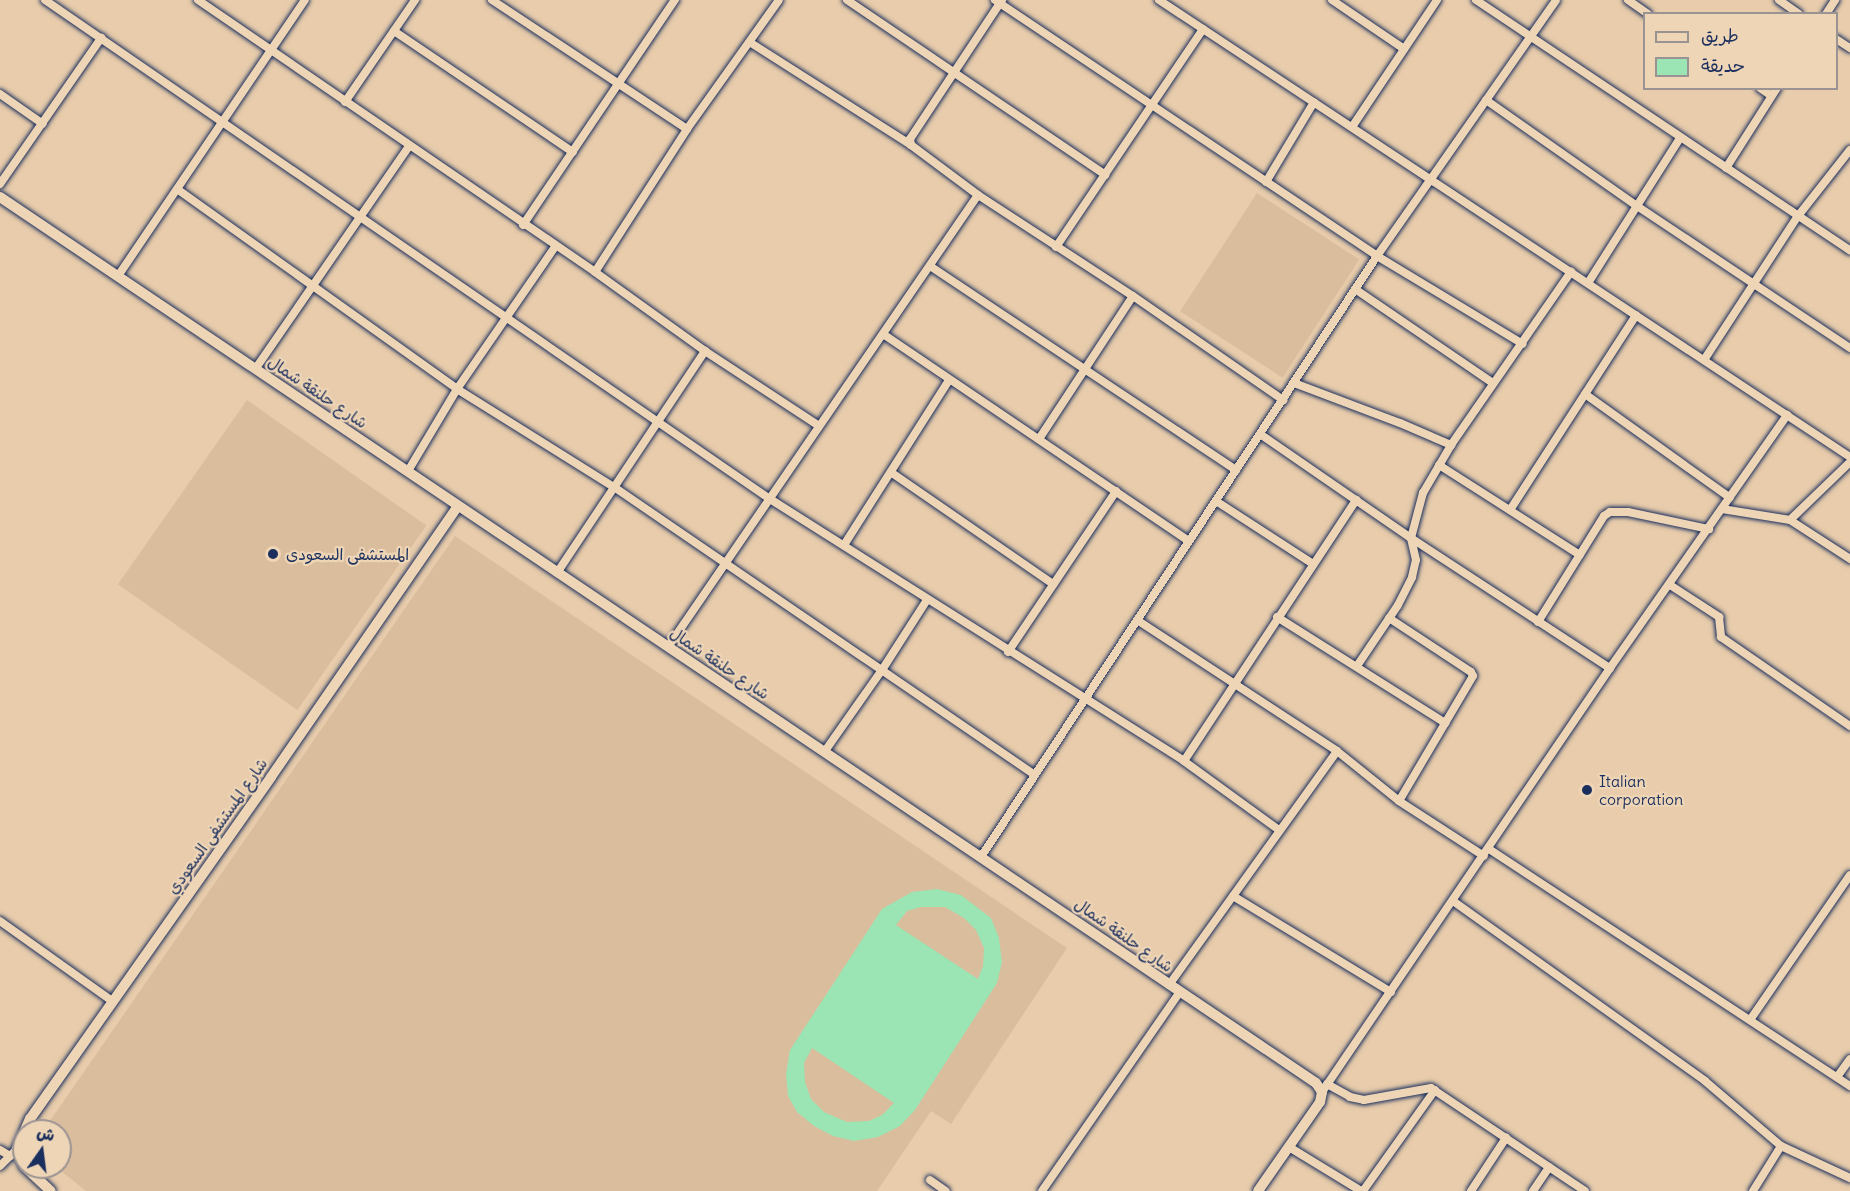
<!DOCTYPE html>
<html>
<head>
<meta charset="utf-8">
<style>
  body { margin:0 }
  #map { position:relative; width:1850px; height:1191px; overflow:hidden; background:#e8ccab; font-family:Delius,"Playpen Sans Arabic",sans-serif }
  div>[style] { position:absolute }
  .built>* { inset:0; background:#dabd9d; transform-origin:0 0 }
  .green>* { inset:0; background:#9be4b3 }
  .roads { filter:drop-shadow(0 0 2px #1b2f5e) drop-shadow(0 0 2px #1b2f5e) }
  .minor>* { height:8px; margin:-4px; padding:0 4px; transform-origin:4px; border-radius:4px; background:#eed5b6 }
  .tertiary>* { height:10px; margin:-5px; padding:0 5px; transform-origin:5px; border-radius:5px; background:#eed5b6 }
  .dots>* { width:16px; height:16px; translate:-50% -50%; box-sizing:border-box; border:3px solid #eed5b6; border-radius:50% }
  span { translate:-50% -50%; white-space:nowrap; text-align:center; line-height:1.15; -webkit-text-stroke:4.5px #eed5b6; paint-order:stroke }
  .street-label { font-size:16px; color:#1b2f5e }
  .poi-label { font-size:16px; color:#1b2f5e }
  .left { translate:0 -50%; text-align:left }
  .legend { position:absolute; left:1643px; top:12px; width:195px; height:78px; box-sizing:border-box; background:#eed5b6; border:2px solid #9a9393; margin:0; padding:8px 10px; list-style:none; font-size:18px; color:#1b2f5e }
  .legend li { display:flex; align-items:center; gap:12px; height:30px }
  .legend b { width:30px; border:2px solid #9a9393 }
  .north { position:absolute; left:12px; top:1119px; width:60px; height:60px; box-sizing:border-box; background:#eed5b6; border:2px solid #9a9393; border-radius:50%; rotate:14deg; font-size:16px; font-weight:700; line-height:24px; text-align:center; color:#1b2f5e }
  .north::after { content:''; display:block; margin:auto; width:21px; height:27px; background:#1b2f5e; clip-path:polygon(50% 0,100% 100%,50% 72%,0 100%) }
</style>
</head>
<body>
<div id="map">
  <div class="built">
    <div style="left:1257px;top:193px;width:122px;height:141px;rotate:33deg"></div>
    <div style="left:247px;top:400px;width:219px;height:225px;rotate:35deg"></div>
    <div style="clip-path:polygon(455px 536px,1067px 948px,951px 1124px,931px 1111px,877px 1191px,86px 1191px,56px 1167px,60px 1167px,60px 1131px,43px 1131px)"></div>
  </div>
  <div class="green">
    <div style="clip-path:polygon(evenodd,937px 889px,961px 895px,991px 918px,999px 938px,1002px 962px,997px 983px,915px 1110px,900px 1126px,878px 1137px,854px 1141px,833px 1136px,814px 1126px,797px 1112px,788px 1096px,786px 1074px,790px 1050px,882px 909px,912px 892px,937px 889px,921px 907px,945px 907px,964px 918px,976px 930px,984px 948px,983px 966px,978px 979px,896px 925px,907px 911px,921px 907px,937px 889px,812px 1048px,894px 1103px,882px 1115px,869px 1121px,847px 1122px,824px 1112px,811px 1099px,805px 1082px,804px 1063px,812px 1048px)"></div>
  </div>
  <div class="roads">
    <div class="minor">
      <div style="left:45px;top:0;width:880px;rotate:34.54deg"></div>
      <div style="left:770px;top:499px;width:490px;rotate:32.3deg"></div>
      <div style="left:1184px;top:761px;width:117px;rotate:36deg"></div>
      <div style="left:198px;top:0;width:481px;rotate:34.4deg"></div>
      <div style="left:595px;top:272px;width:135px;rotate:35.7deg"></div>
      <div style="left:705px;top:351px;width:136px;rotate:33.3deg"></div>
      <div style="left:492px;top:0;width:234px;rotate:33.5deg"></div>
      <div style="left:847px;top:0;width:312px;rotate:34.1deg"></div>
      <div style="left:995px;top:0;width:460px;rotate:33.8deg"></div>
      <div style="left:1377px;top:256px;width:170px;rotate:31.1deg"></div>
      <div style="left:1159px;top:0;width:828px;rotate:33.48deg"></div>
      <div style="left:1332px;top:0;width:87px;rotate:34.2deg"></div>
      <div style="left:1476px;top:0;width:450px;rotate:33.8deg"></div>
      <div style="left:1628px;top:0;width:24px;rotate:35deg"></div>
      <div style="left:1779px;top:0;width:24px;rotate:35deg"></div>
      <div style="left:1826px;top:14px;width:17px;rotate:-57deg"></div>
      <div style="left:394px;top:31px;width:216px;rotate:34.1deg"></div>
      <div style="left:1836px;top:39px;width:17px;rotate:33deg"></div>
      <div style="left:751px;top:43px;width:190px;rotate:32.5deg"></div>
      <div style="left:1760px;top:88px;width:14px;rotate:34deg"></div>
      <div style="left:0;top:94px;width:52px;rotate:34.9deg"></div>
      <div style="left:1486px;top:100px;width:184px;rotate:35.1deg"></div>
      <div style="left:1637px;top:206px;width:256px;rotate:33.7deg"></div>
      <div style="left:345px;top:102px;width:124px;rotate:-55.5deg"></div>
      <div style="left:1352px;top:127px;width:153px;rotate:-56.2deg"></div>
      <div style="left:1726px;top:168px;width:95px;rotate:-57.5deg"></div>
      <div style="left:1266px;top:182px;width:93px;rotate:-59deg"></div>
      <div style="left:0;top:184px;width:178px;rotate:-55.3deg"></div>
      <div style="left:177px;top:189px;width:344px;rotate:35.5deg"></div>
      <div style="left:457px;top:389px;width:185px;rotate:32deg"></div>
      <div style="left:614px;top:487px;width:510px;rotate:34.38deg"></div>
      <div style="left:978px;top:195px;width:185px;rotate:33.1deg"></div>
      <div style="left:1133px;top:296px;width:183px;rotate:34.7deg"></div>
      <div style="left:523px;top:225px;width:272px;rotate:-56deg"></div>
      <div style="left:1056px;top:247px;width:263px;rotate:-56deg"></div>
      <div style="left:930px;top:266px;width:368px;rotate:33.7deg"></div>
      <div style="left:595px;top:272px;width:170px;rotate:-57.2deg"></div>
      <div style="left:687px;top:129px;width:158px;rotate:-54.5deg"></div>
      <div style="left:118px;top:276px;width:333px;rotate:-55.9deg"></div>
      <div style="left:1588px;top:283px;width:172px;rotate:-57.6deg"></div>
      <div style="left:1355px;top:289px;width:167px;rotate:34.3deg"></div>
      <div style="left:883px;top:334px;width:369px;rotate:34.1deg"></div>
      <div style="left:1704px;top:360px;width:172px;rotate:-56.9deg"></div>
      <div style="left:1798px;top:216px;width:84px;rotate:-51.8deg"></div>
      <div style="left:256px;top:368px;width:270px;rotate:-55.4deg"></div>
      <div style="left:1294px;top:383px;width:113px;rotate:20.7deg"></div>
      <div style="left:1400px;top:423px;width:56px;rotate:23.3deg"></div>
      <div style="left:1585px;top:394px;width:178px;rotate:35.6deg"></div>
      <div style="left:1260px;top:434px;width:183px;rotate:34.6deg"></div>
      <div style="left:1411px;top:538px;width:238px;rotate:33.2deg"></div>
      <div style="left:1039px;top:439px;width:171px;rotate:-56.7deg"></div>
      <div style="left:1439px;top:465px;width:167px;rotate:32.6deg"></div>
      <div style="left:408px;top:471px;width:96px;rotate:-59.1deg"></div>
      <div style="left:457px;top:389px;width:173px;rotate:-55.4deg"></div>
      <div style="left:892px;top:473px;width:196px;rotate:34.6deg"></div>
      <div style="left:1216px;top:501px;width:116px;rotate:33deg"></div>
      <div style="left:1722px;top:509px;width:69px;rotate:9.2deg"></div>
      <div style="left:1790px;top:520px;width:72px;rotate:33deg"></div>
      <div style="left:1510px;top:510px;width:232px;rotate:-57.1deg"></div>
      <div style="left:1790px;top:520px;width:83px;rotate:-44deg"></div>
      <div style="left:844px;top:545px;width:196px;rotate:-57.5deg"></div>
      <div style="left:557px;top:573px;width:267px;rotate:-56.3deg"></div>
      <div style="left:1670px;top:585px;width:59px;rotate:33.1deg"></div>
      <div style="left:1719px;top:617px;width:20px;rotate:84deg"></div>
      <div style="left:1721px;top:637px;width:157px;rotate:34.6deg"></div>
      <div style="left:1277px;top:617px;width:199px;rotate:32.2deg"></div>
      <div style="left:1389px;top:618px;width:98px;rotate:33.4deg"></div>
      <div style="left:1471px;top:672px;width:4px;rotate:63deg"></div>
      <div style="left:1473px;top:676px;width:145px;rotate:120.6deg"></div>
      <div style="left:1137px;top:620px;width:239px;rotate:33.2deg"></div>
      <div style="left:1337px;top:751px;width:80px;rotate:38.9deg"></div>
      <div style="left:1399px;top:801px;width:101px;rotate:32.9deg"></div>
      <div style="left:1538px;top:622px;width:125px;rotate:-58.1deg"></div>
      <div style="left:1604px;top:516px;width:7px;rotate:-34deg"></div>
      <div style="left:1610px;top:512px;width:18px"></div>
      <div style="left:1628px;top:512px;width:83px;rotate:11.9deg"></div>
      <div style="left:668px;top:647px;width:548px;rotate:-55.56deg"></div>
      <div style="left:978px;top:195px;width:84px;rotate:-143.3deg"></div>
      <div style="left:911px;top:145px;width:6px;rotate:-99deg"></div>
      <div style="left:910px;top:139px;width:167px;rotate:-56.5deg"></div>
      <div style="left:1008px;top:652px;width:194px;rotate:-56.1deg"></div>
      <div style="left:1357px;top:666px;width:73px;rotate:-56.1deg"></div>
      <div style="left:1398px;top:605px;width:31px;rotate:-63deg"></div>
      <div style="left:1412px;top:577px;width:17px;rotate:-77deg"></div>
      <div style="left:1416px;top:560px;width:23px;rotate:-103deg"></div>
      <div style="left:1411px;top:538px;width:47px;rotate:-75.1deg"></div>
      <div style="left:1423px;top:493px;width:56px;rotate:-59.7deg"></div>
      <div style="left:1451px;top:445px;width:211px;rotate:-55.3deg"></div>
      <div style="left:825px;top:751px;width:99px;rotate:-54.9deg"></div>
      <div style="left:882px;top:670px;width:83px;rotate:-57.3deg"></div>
      <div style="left:1184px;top:761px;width:313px;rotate:-56.6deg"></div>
      <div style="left:1489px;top:849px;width:432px;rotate:33.3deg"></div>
      <div style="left:981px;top:857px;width:720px;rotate:-56.62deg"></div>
      <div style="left:1377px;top:256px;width:312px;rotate:-55deg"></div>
      <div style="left:1233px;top:896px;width:185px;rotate:31.3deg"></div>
      <div style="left:1453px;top:901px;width:310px;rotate:35.5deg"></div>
      <div style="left:1705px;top:1081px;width:100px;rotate:40.5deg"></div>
      <div style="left:1781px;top:1146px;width:76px;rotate:24.9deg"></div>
      <div style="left:0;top:921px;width:138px;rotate:35.5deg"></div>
      <div style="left:1169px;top:985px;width:288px;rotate:-54.3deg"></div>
      <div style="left:1750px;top:1020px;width:176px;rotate:-55.4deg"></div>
      <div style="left:1837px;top:1077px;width:22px;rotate:-54deg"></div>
      <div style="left:1327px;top:1084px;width:26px;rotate:29deg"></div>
      <div style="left:1350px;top:1097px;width:14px;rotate:12deg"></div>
      <div style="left:1364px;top:1100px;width:68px;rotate:-10.2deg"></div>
      <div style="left:1431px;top:1088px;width:185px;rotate:33.8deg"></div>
      <div style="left:1322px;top:1092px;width:513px;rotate:-55.81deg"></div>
      <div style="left:1610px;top:668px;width:309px;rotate:-55deg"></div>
      <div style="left:1289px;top:1147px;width:84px;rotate:31.4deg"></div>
      <div style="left:0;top:1150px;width:12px;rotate:31deg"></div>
      <div style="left:0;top:1166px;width:24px;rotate:-45deg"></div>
      <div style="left:930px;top:1180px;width:19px;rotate:35deg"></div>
      <div style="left:1042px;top:1191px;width:242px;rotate:-55.3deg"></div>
      <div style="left:1363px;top:1191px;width:124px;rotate:-54.5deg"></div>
      <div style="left:1471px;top:1191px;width:64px;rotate:-56.6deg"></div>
      <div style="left:1533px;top:1191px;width:29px;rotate:-56deg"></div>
      <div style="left:1753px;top:1191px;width:53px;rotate:-58.1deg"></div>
    </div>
    <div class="tertiary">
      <div style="left:0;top:197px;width:1586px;rotate:33.95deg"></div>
      <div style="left:1316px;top:1083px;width:11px;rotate:56deg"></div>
      <div style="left:1322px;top:1092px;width:10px;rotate:101deg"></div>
      <div style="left:1320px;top:1102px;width:108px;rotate:124.9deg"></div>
      <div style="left:24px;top:1166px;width:18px;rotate:-112deg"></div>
      <div style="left:17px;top:1149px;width:33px;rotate:-67deg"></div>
      <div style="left:30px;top:1119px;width:418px;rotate:-54.8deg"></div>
      <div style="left:271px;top:777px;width:328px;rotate:-55.4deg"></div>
      <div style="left:25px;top:1167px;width:35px;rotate:43deg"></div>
    </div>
  </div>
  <div class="dots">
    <div style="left:273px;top:554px;background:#1b2f5e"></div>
    <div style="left:1587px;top:790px;background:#1b2f5e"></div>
  </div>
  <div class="street-label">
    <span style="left:318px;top:392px;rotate:34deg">شارع حلنقة شمال</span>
    <span style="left:720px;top:663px;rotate:34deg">شارع حلنقة شمال</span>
    <span style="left:217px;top:826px;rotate:-55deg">شارع المستشفى السعودي</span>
    <span style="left:1124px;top:935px;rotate:35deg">شارع حلنقة شمال</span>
  </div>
  <div class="poi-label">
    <span class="left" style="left:286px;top:554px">المستشفى السعودى</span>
    <span class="left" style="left:1599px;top:790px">Italian<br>corporation</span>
  </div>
  <ul class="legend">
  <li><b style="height:8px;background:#eed5b6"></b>طريق</li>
  <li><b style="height:16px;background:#9be4b3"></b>حديقة</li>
  </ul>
  <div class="north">ش</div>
</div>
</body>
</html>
